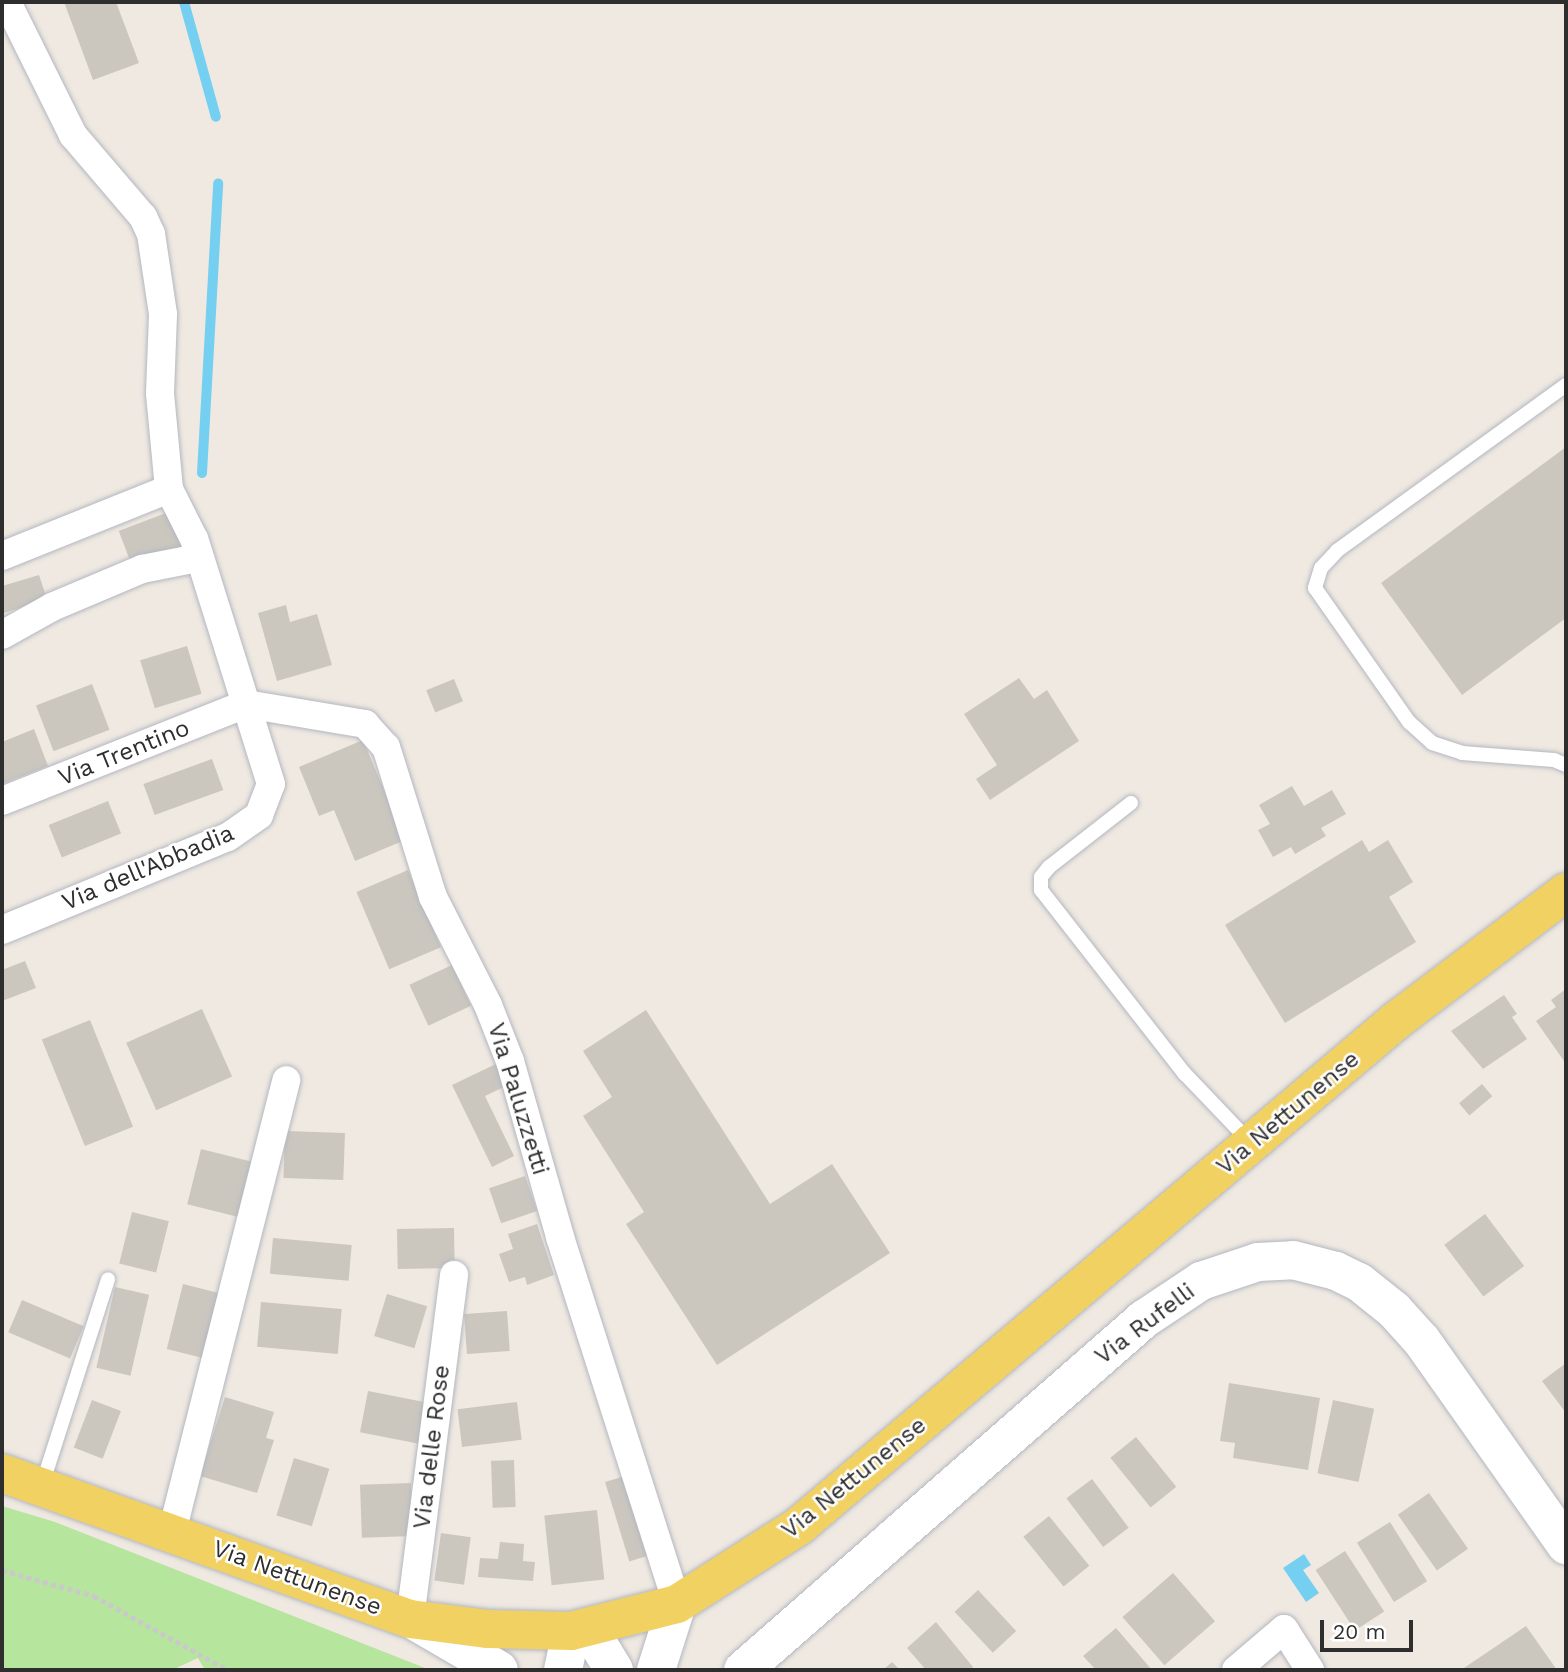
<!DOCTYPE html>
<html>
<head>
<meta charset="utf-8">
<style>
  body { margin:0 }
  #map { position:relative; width:1568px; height:1672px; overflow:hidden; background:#efe9e1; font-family:"Work Sans",sans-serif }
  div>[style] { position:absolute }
  .green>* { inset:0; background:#b6e59e }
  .water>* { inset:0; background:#75cff0 }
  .stream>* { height:10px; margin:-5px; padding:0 5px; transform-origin:5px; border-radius:5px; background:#75cff0 }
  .building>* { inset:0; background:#cbc7bf; transform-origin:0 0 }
  .path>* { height:4.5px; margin-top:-2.25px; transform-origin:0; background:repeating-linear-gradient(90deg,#c9c9c9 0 5px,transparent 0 8.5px) }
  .roads { filter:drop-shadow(0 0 2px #b4b7c1) drop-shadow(0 0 2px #b4b7c1) }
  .lane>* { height:14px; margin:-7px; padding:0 7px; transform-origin:7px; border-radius:7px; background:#fff }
  .street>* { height:28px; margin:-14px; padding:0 14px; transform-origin:14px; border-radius:14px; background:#fff }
  .secondary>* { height:38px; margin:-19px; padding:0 19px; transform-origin:19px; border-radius:19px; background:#fff }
  .primary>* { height:38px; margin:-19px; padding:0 19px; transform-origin:19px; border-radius:19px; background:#f2d163 }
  span { translate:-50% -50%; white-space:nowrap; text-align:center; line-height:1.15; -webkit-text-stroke:5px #fff; paint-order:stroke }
  .street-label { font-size:24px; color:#2e2e2e }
  .frame { position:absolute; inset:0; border:4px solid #2e2e2e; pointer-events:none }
  .scale { position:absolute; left:1320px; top:1620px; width:93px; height:32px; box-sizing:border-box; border:4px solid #2e2e2e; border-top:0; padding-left:9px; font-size:21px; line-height:24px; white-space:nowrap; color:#2e2e2e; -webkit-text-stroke:5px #fff; paint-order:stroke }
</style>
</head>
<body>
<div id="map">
  <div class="green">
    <div style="clip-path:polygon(2px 1506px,55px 1522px,430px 1670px,205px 1670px,198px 1658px,172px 1670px,2px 1670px)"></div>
  </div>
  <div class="water">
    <div style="clip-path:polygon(1304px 1554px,1311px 1565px,1303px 1570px,1319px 1593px,1306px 1602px,1283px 1568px)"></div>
  </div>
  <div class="stream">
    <div style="left:184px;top:2px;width:119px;rotate:74.5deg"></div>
    <div style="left:202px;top:473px;width:290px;rotate:-86.8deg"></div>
  </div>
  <div class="building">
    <div style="clip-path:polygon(64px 2px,116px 2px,139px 63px,93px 80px)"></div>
    <div style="clip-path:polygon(1566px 447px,1566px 618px,1462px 695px,1381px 583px)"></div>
    <div style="left:171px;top:511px;width:40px;height:56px;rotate:69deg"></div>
    <div style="clip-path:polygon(39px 575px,47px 599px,4px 613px,2px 586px)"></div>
    <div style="clip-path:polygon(286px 605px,290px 622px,317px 614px,332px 665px,277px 681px,258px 613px)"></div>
    <div style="left:187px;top:646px;width:50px;height:49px;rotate:73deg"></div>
    <div style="clip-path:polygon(1019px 678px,1034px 699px,1047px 690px,1079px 741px,990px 800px,976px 779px,997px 765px,964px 714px)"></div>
    <div style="left:454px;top:679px;width:24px;height:30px;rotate:68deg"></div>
    <div style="left:92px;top:684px;width:49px;height:60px;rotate:69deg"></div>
    <div style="clip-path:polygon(34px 729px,48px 766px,2px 784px,2px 742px)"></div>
    <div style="clip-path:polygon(363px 740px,405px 840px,355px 861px,334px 810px,319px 816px,299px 767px)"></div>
    <div style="left:212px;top:759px;width:33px;height:73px;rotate:70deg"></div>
    <div style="clip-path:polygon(1292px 786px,1304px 806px,1332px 790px,1346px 814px,1321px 828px,1326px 836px,1295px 854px,1291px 847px,1273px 857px,1258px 830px,1270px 824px,1259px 805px)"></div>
    <div style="left:108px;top:801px;width:35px;height:64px;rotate:68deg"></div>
    <div style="clip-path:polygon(1362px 840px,1369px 852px,1388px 840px,1413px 882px,1389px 897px,1416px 942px,1285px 1023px,1225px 925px)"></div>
    <div style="left:408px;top:870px;width:84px;height:56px;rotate:67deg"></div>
    <div style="clip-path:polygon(25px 961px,36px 988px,2px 1001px,2px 970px)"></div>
    <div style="left:452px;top:965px;width:45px;height:47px;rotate:65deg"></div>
    <div style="clip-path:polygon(1566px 989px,1566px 1059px,1564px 1061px,1536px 1021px,1556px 1007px,1551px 1000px)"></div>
    <div style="clip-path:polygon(1504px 995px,1517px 1014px,1512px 1017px,1527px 1039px,1483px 1069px,1451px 1031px)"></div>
    <div style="left:202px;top:1009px;width:74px;height:83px;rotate:66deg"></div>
    <div style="clip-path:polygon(646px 1010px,770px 1204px,832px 1164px,890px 1253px,717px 1365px,626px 1224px,644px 1212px,583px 1116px,612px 1097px,583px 1051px)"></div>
    <div style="left:90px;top:1020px;width:115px;height:52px;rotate:68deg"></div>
    <div style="clip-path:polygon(498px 1063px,508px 1085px,485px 1096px,514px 1156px,492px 1167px,452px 1085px)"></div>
    <div style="left:1482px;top:1084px;width:16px;height:30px;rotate:50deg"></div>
    <div style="left:285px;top:1131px;width:60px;height:47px;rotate:2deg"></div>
    <div style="left:201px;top:1149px;width:57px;height:57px;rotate:14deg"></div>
    <div style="left:525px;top:1176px;width:37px;height:38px;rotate:71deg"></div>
    <div style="left:132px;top:1212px;width:38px;height:53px;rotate:14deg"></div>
    <div style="left:1485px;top:1214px;width:65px;height:51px;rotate:53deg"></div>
    <div style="clip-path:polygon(537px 1224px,554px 1275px,527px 1285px,525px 1277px,509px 1282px,499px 1254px,513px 1249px,508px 1234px)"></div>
    <div style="left:454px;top:1228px;width:40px;height:57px;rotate:89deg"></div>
    <div style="left:273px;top:1238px;width:79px;height:36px;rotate:5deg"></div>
    <div style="left:183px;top:1284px;width:38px;height:67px;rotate:14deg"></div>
    <div style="left:115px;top:1287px;width:35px;height:83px;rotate:13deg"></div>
    <div style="left:387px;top:1294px;width:42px;height:44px;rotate:17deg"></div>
    <div style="left:22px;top:1300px;width:67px;height:35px;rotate:23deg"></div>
    <div style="left:261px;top:1302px;width:81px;height:45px;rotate:5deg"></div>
    <div style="left:507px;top:1311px;width:40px;height:43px;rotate:86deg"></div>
    <div style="clip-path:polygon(1566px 1363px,1566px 1413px,1542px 1381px)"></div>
    <div style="clip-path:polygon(1229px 1383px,1320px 1398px,1308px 1470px,1233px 1458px,1235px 1443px,1220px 1441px)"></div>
    <div style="left:368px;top:1391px;width:60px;height:42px;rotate:11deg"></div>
    <div style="clip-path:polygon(225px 1397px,274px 1412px,266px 1438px,274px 1440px,257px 1493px,200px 1476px)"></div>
    <div style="left:92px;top:1400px;width:31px;height:51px;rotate:21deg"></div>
    <div style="left:1333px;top:1400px;width:42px;height:75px;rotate:12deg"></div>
    <div style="left:517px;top:1402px;width:38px;height:60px;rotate:83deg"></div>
    <div style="left:1136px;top:1437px;width:64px;height:33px;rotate:51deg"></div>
    <div style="left:294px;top:1458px;width:37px;height:60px;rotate:17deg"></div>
    <div style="left:514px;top:1460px;width:47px;height:23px;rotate:88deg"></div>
    <div style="left:628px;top:1475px;width:83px;height:24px;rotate:73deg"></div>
    <div style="left:1092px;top:1479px;width:61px;height:32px;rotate:53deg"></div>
    <div style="left:411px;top:1483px;width:53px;height:51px;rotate:88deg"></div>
    <div style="left:1429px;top:1493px;width:68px;height:38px;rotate:55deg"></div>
    <div style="left:597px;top:1510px;width:70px;height:53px;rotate:84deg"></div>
    <div style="left:1049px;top:1516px;width:64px;height:33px;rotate:51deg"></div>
    <div style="left:1390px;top:1522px;width:70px;height:39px;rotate:58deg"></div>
    <div style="left:441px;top:1533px;width:30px;height:48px;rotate:8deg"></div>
    <div style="clip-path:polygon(500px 1542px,524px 1544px,523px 1561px,535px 1562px,533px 1581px,478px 1577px,480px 1558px,498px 1559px)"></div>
    <div style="left:1345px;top:1551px;width:72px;height:35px;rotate:57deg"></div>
    <div style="left:1173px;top:1573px;width:64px;height:67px;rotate:49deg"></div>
    <div style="left:978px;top:1590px;width:56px;height:32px;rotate:47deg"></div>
    <div style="clip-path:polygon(936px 1622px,973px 1667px,969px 1670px,926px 1670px,907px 1648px)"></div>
    <div style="clip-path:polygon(1526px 1626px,1557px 1670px,1461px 1670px)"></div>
    <div style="clip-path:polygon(1116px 1628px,1152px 1670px,1096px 1670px,1083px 1656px)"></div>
    <div style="clip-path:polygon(892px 1662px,900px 1670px,883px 1670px)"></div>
  </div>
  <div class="path">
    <div style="left:2px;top:1570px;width:96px;rotate:15.8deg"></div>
    <div style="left:94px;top:1596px;width:153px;rotate:28.9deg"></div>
  </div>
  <div class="roads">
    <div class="lane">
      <div style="left:1566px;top:385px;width:283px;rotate:144.1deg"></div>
      <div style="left:1337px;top:551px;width:23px;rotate:133deg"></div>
      <div style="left:1321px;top:568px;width:21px;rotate:107deg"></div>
      <div style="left:1315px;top:588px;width:164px;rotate:55deg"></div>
      <div style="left:1409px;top:722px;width:31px;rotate:42deg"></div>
      <div style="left:1432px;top:743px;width:32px;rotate:18deg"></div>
      <div style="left:1462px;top:753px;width:92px;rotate:4.4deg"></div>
      <div style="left:1554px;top:760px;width:13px;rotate:23deg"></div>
      <div style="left:1131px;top:803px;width:104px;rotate:142deg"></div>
      <div style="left:1049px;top:867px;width:13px;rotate:129deg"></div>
      <div style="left:1041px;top:877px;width:13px;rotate:90deg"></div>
      <div style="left:1041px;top:890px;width:234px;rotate:52deg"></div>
      <div style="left:1185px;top:1074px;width:95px;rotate:46.3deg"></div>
      <div style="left:42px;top:1485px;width:216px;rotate:-72.2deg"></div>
    </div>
    <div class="street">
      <div style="left:2px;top:556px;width:180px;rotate:-21.9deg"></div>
      <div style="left:2px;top:635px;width:57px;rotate:-29.2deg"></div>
      <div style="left:52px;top:607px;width:98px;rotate:-22.9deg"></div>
      <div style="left:142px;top:569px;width:57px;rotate:-11.1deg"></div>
      <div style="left:246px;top:704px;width:121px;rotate:9.5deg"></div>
      <div style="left:365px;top:724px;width:31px;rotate:48deg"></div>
      <div style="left:386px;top:747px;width:157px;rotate:72.6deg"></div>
      <div style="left:433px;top:897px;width:121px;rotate:63deg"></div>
      <div style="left:488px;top:1005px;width:60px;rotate:68.6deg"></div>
      <div style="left:510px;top:1061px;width:183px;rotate:74.1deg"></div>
      <div style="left:560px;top:1237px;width:385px;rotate:72.3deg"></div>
      <div style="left:2px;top:801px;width:263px;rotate:-21.7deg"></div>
      <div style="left:2px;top:930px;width:244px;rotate:-22.4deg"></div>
      <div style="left:228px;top:837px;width:38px;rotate:-35deg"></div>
      <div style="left:259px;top:815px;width:33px;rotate:-69deg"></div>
      <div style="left:271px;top:784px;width:257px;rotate:-107.4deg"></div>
      <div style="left:194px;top:539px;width:56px;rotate:-116.6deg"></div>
      <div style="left:169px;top:489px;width:96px;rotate:-95.4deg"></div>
      <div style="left:160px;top:393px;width:79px;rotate:-87.8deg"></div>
      <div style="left:163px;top:314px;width:81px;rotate:-98.5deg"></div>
      <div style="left:151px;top:234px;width:19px;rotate:-115deg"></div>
      <div style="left:143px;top:217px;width:108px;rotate:-130.5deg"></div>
      <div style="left:73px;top:135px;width:148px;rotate:-116.4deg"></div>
      <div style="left:172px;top:1532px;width:466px;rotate:-75.8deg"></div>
      <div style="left:410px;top:1619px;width:347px;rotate:-82.7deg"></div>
      <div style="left:1236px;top:1670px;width:63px;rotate:-40.5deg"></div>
      <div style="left:1284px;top:1629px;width:49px;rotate:57.6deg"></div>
    </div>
    <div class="secondary">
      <div style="left:415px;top:1621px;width:97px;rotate:30.3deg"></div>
      <div style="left:589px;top:1629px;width:48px;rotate:58.6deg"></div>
      <div style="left:563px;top:1670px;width:40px;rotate:-78deg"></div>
      <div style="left:656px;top:1670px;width:69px;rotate:-72.3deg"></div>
      <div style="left:743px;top:1670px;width:533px;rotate:-41.2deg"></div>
      <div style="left:1144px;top:1319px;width:69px;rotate:-33.7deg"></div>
      <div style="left:1201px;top:1281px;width:60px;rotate:-18.4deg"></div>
      <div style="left:1258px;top:1262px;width:35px;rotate:-3deg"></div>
      <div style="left:1293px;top:1260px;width:44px;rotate:14.3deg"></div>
      <div style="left:1336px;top:1271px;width:25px;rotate:26deg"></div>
      <div style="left:1359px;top:1282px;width:45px;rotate:38.7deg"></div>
      <div style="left:1394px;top:1310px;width:42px;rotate:47.9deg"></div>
      <div style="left:1422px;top:1341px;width:250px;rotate:54.8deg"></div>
    </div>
    <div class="primary">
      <div style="left:2px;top:1473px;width:433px;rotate:19.7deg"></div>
      <div style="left:410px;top:1619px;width:79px;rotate:7.3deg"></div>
      <div style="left:488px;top:1629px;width:83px;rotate:1.4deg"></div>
      <div style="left:571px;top:1631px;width:109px;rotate:-14.3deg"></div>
      <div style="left:677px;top:1604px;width:145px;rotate:-32.6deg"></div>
      <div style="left:799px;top:1526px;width:783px;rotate:-40.24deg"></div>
      <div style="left:1397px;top:1020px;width:212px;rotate:-37.1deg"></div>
    </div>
  </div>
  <div class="street-label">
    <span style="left:124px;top:753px;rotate:-22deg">Via Trentino</span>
    <span style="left:148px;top:868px;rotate:-23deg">Via dell'Abbadia</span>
    <span style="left:518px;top:1099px;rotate:73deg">Via Paluzzetti</span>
    <span style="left:1288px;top:1113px;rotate:-40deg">Via Nettunense</span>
    <span style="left:1145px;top:1324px;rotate:-37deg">Via Rufelli</span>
    <span style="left:432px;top:1447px;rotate:-83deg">Via delle Rose</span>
    <span style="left:854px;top:1478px;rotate:-39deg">Via Nettunense</span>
    <span style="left:297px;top:1578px;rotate:20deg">Via Nettunense</span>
  </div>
  <div class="frame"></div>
  <div class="scale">20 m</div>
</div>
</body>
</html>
